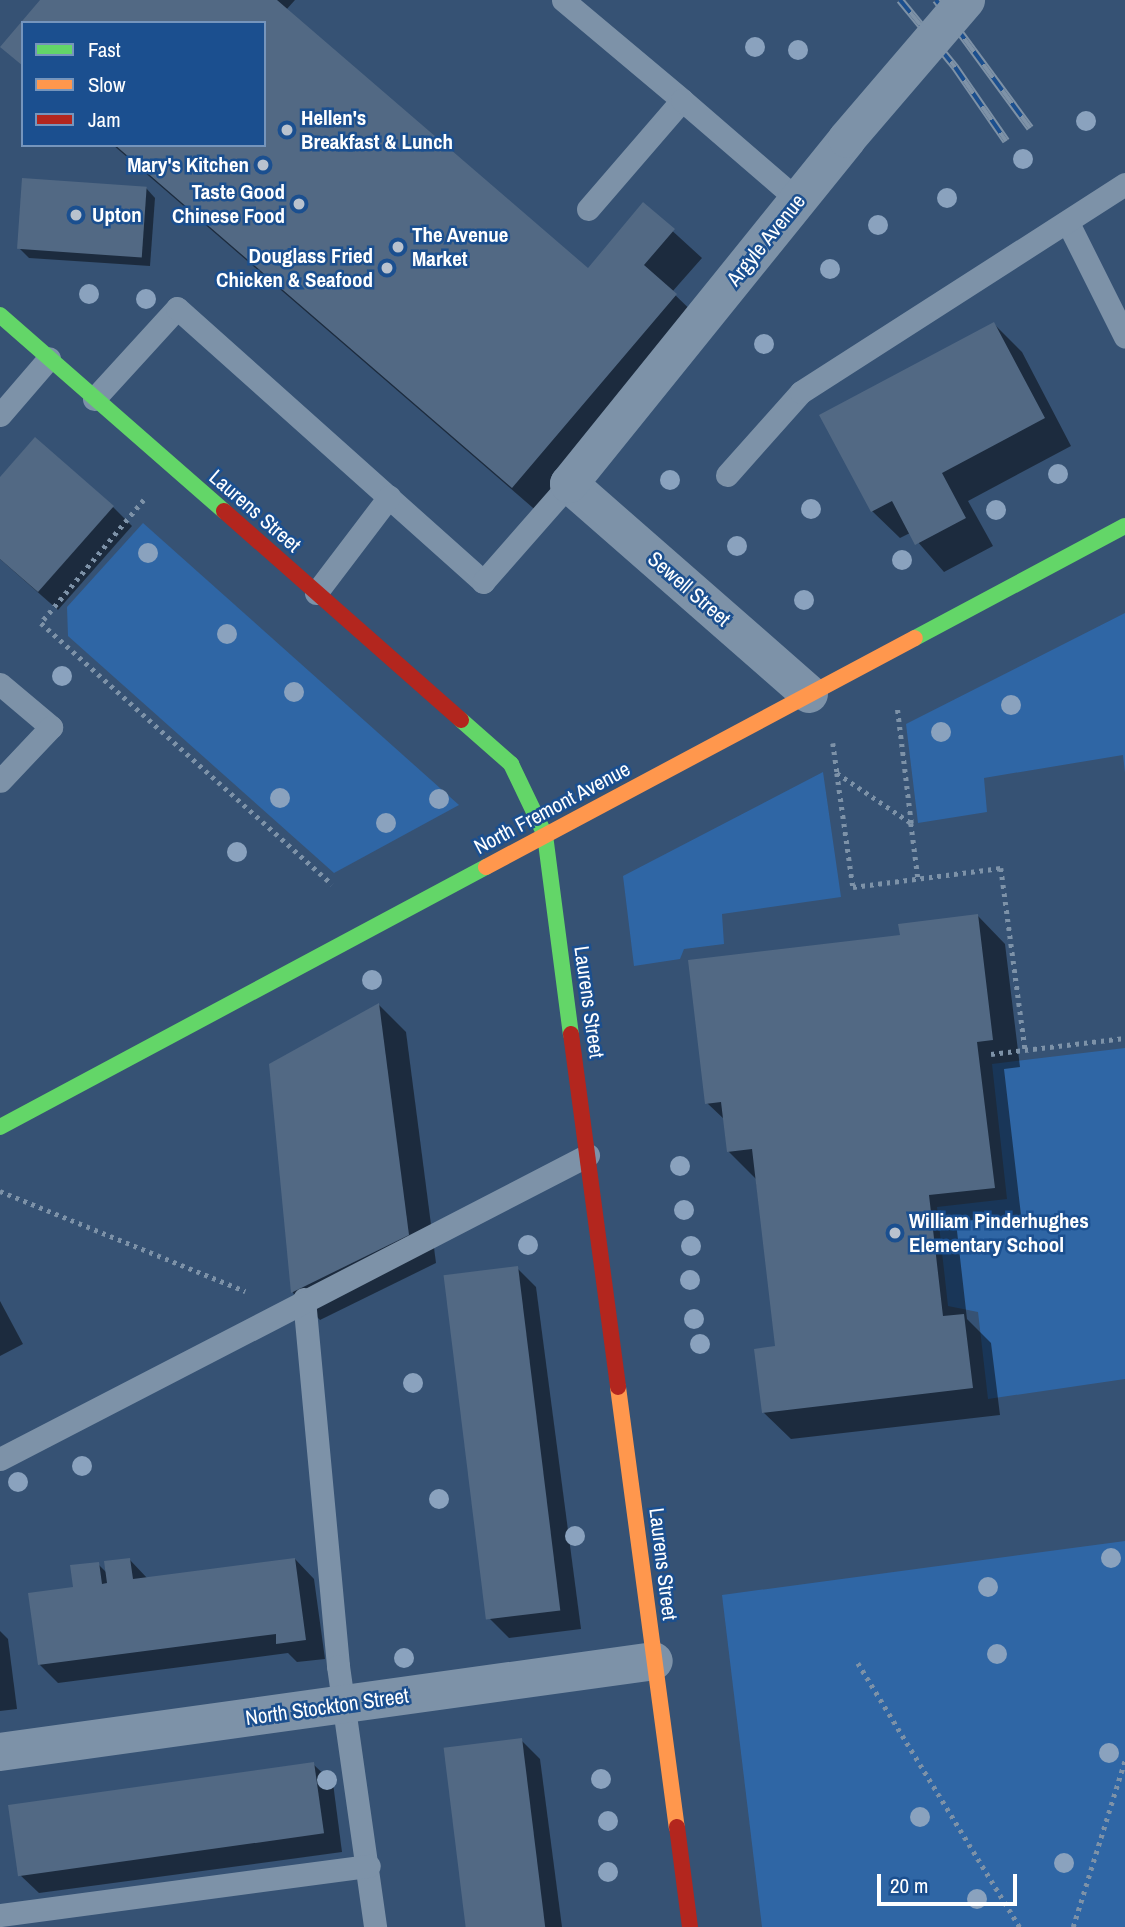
<!DOCTYPE html>
<html>
<head>
<meta charset="utf-8">
<style>
  body { margin:0 }
  #map { position:relative; width:1125px; height:1927px; overflow:hidden; background:#365274; font-family:"Archivo Narrow",sans-serif }
  div>[style] { position:absolute }
  .green>* { inset:0; background:#2f66a5 }
  .shadow>* { inset:0; background:#0007 }
  .building>* { inset:0; background:#526984; transform-origin:0 0 }
  .path>* { height:4.5px; margin-top:-2.25px; transform-origin:0; background:repeating-linear-gradient(90deg,#7d92a8 0 3.5px,transparent 0 8.5px) }
  .lane>* { height:23px; margin:-11.5px; padding:0 11.5px; transform-origin:11.5px; border-radius:11.5px; background:#7d92a8 }
  .street>* { height:38px; margin:-19px; padding:0 19px; transform-origin:19px; border-radius:19px; background:#7d92a8 }
  .fast>* { height:16px; margin:-8px; padding:0 8px; transform-origin:8px; border-radius:8px; background:#63d668 }
  .slow>* { height:16px; margin:-8px; padding:0 8px; transform-origin:8px; border-radius:8px; background:#ff974d }
  .jam>* { height:16px; margin:-8px; padding:0 8px; transform-origin:8px; border-radius:8px; background:#b3261e }
  .rail>* { height:8px; margin-top:-4px; transform-origin:0; background:repeating-linear-gradient(90deg,#1b4f8f 0 16px,#7e92a7 0 32px); box-sizing:border-box; border-block:2px solid #7e92a7 }
  .street-bridge>* { height:38px; margin:-19px; padding:0 19px; transform-origin:19px; border-radius:19px; background:#7d92a8 }
  .trees>* { width:20px; height:20px; margin:-10px; border-radius:50%; background:#8aa2be }
  .dots>* { width:19px; height:19px; translate:-50% -50%; box-sizing:border-box; border:4px solid #1b4f8f; border-radius:50% }
  span { translate:-50% -50%; white-space:nowrap; text-align:center; line-height:1.15; -webkit-text-stroke:5px #1b4f8f; paint-order:stroke }
  .poi-label { font-size:21px; color:#fff; font-weight:700 }
  .left { translate:0 -50%; text-align:left }
  .right { translate:-100% -50%; text-align:right }
  .street-label { font-size:21px; color:#fff }
  .legend { position:absolute; left:21px; top:21px; width:245px; height:126px; box-sizing:border-box; background:#1b4f8f; border:2px solid #7695bc; margin:0; padding:9px 12px; list-style:none; font-size:21px; color:#fff }
  .legend li { display:flex; align-items:center; gap:14px; height:35px }
  .legend b { width:35px; border:2px solid #7695bc }
  .scale { position:absolute; left:877px; top:1874px; width:140px; height:32px; box-sizing:border-box; border:4px solid #fff; border-top:0; padding-left:9px; font-size:21px; line-height:24px; white-space:nowrap; color:#fff; -webkit-text-stroke:5px #1b4f8f; paint-order:stroke }
</style>
</head>
<body>
<div id="map">
  <div class="green">
    <div style="clip-path:polygon(143px 523px,459px 805px,334px 873px,68px 636px,67px 607px)"></div>
    <div style="clip-path:polygon(1125px 613px,1125px 773px,1123px 755px,984px 778px,987px 812px,918px 823px,906px 724px)"></div>
    <div style="clip-path:polygon(823px 772px,841px 897px,722px 914px,724px 944px,684px 949px,680px 959px,634px 966px,623px 876px)"></div>
    <div style="clip-path:polygon(1125px 1048px,1125px 1379px,988px 1399px,978px 1312px,948px 1306px,937px 1207px,1007px 1199px,992px 1064px)"></div>
    <div style="clip-path:polygon(1125px 1541px,1125px 1927px,762px 1927px,722px 1595px)"></div>
  </div>
  <div class="shadow">
    <div style="clip-path:polygon(43px 0,295px 0,286px 10px,588px 270px,644px 205px,702px 258px,672px 292px,703px 322px,540px 514px,113px 145px,264px 145px,264px 23px)"></div>
    <div style="clip-path:polygon(146px 188px,155px 198px,150px 266px,29px 258px,19px 248px)"></div>
    <div style="clip-path:polygon(994px 324px,1022px 352px,1071px 446px,968px 501px,993px 546px,944px 572px,910px 533px,900px 538px,872px 511px)"></div>
    <div style="clip-path:polygon(0 480px,113px 507px,132px 526px,58px 610px,0 559px)"></div>
    <div style="clip-path:polygon(978px 916px,1005px 944px,1020px 1067px,1004px 1069px,1021px 1215px,956px 1222px,967px 1319px,991px 1343px,1000px 1415px,791px 1439px,763px 1412px,777px 1348px,756px 1179px,728px 1151px,725px 1120px,707px 1103px,902px 936px)"></div>
    <div style="clip-path:polygon(379px 1005px,406px 1032px,436px 1263px,320px 1320px,293px 1293px,270px 1065px)"></div>
    <div style="clip-path:polygon(517px 1268px,536px 1287px,581px 1629px,509px 1638px,490px 1619px)"></div>
    <div style="clip-path:polygon(0 1301px,23px 1344px,0 1356px)"></div>
    <div style="clip-path:polygon(295px 1559px,314px 1579px,325px 1659px,297px 1662px,288px 1653px,58px 1683px,39px 1664px,75px 1589px,98px 1564px,107px 1573px,130px 1560px,148px 1579px)"></div>
    <div style="clip-path:polygon(0 1631px,8px 1639px,17px 1709px,0 1711px)"></div>
    <div style="clip-path:polygon(521px 1740px,540px 1759px,562px 1927px,469px 1927px)"></div>
    <div style="clip-path:polygon(313px 1764px,333px 1783px,342px 1852px,39px 1893px,19px 1874px)"></div>
  </div>
  <div class="building">
    <div style="clip-path:polygon(40px 0,277px 0,588px 268px,643px 202px,675px 229px,644px 265px,677px 294px,512px 488px,115px 145px,264px 145px,264px 23px,23px 23px,23px 66px,0 47px)"></div>
    <div style="left:22px;top:178px;width:125px;height:71px;rotate:4deg"></div>
    <div style="clip-path:polygon(994px 322px,1045px 418px,942px 473px,966px 518px,915px 545px,892px 501px,871px 512px,819px 415px)"></div>
    <div style="clip-path:polygon(35px 437px,114px 506px,38px 592px,0 559px,0 477px)"></div>
    <div style="clip-path:polygon(978px 914px,993px 1040px,977px 1042px,995px 1188px,929px 1195px,943px 1316px,964px 1314px,973px 1388px,762px 1413px,754px 1349px,775px 1346px,752px 1149px,727px 1152px,721px 1102px,705px 1104px,688px 960px,900px 935px,898px 924px)"></div>
    <div style="clip-path:polygon(379px 1003px,409px 1235px,291px 1293px,269px 1064px)"></div>
    <div style="left:518px;top:1266px;width:347px;height:75px;rotate:83deg"></div>
    <div style="clip-path:polygon(130px 1558px,133px 1579px,295px 1558px,306px 1640px,276px 1644px,276px 1634px,38px 1665px,28px 1593px,73px 1587px,70px 1565px,99px 1562px,102px 1584px,107px 1583px,104px 1561px)"></div>
    <div style="left:522px;top:1738px;width:191px;height:79px;rotate:83deg"></div>
    <div style="left:314px;top:1762px;width:72px;height:309px;rotate:82deg"></div>
  </div>
  <div class="path">
    <div style="left:144px;top:500px;width:160px;rotate:129.9deg"></div>
    <div style="left:41px;top:623px;width:391px;rotate:41.9deg"></div>
    <div style="left:833px;top:743px;width:30px;rotate:82deg"></div>
    <div style="left:837px;top:773px;width:89px;rotate:34deg"></div>
    <div style="left:911px;top:823px;width:116px;rotate:-96.9deg"></div>
    <div style="left:837px;top:773px;width:115px;rotate:82deg"></div>
    <div style="left:853px;top:887px;width:149px;rotate:-7.3deg"></div>
    <div style="left:1001px;top:868px;width:183px;rotate:82.4deg"></div>
    <div style="left:911px;top:823px;width:55px;rotate:82.7deg"></div>
    <div style="left:991px;top:1054px;width:135px;rotate:-6.8deg"></div>
    <div style="left:0;top:1191px;width:265px;rotate:22.2deg"></div>
    <div style="left:858px;top:1663px;width:310px;rotate:58.5deg"></div>
    <div style="left:1073px;top:1927px;width:175px;rotate:-72.7deg"></div>
  </div>
  <div class="lane">
    <div style="left:563px;top:0;width:155px;rotate:40deg"></div>
    <div style="left:588px;top:209px;width:144px;rotate:-49.2deg"></div>
    <div style="left:682px;top:100px;width:153px;rotate:40.8deg"></div>
    <div style="left:1068px;top:223px;width:127px;rotate:63.4deg"></div>
    <div style="left:94px;top:399px;width:123px;rotate:-47.6deg"></div>
    <div style="left:177px;top:308px;width:411px;rotate:41.8deg"></div>
    <div style="left:483px;top:582px;width:130px;rotate:-48.7deg"></div>
    <div style="left:0;top:415px;width:75px;rotate:-49.3deg"></div>
    <div style="left:727px;top:475px;width:111px;rotate:-48.3deg"></div>
    <div style="left:801px;top:392px;width:385px;rotate:-32.7deg"></div>
    <div style="left:316px;top:593px;width:121px;rotate:-52.8deg"></div>
    <div style="left:0;top:684px;width:67px;rotate:40.1deg"></div>
    <div style="left:51px;top:727px;width:74px;rotate:133.4deg"></div>
    <div style="left:304px;top:1299px;width:369px;rotate:84.7deg"></div>
    <div style="left:338px;top:1666px;width:264px;rotate:81.9deg"></div>
    <div style="left:0;top:1459px;width:662px;rotate:-27.34deg"></div>
    <div style="left:0;top:1915px;width:372px;rotate:-7.6deg"></div>
  </div>
  <div class="street">
    <div style="left:809px;top:694px;width:319px;rotate:-138.8deg"></div>
    <div style="left:569px;top:484px;width:443px;rotate:-51.1deg"></div>
    <div style="left:0;top:1752px;width:660px;rotate:-7.92deg"></div>
  </div>
  <div class="fast">
    <div style="left:0;top:315px;width:298px;rotate:41.2deg"></div>
    <div style="left:915px;top:638px;width:238px;rotate:-28.1deg"></div>
    <div style="left:461px;top:720px;width:67px;rotate:41.3deg"></div>
    <div style="left:511px;top:764px;width:79px;rotate:64.4deg"></div>
    <div style="left:545px;top:835px;width:201px;rotate:82.6deg"></div>
    <div style="left:0;top:1127px;width:551px;rotate:-28.15deg"></div>
  </div>
  <div class="slow">
    <div style="left:486px;top:867px;width:486px;rotate:-28.1deg"></div>
    <div style="left:618px;top:1387px;width:444px;rotate:82.4deg"></div>
  </div>
  <div class="jam">
    <div style="left:224px;top:511px;width:316px;rotate:41.4deg"></div>
    <div style="left:571px;top:1034px;width:356px;rotate:82.4deg"></div>
    <div style="left:677px;top:1827px;width:101px;rotate:82.6deg"></div>
  </div>
  <div class="rail">
    <div style="left:900px;top:0;width:87px;rotate:50.6deg"></div>
    <div style="left:955px;top:67px;width:90px;rotate:55.4deg"></div>
    <div style="left:936px;top:0;width:159px;rotate:53.7deg"></div>
  </div>
  <div class="street-bridge">
    <div style="left:847px;top:139px;width:183px;rotate:-49.4deg"></div>
  </div>
  <div class="trees">
    <div style="left:755px;top:47px"></div>
    <div style="left:798px;top:50px"></div>
    <div style="left:1086px;top:121px"></div>
    <div style="left:1023px;top:159px"></div>
    <div style="left:947px;top:198px"></div>
    <div style="left:878px;top:225px"></div>
    <div style="left:830px;top:269px"></div>
    <div style="left:89px;top:294px"></div>
    <div style="left:146px;top:299px"></div>
    <div style="left:764px;top:344px"></div>
    <div style="left:1058px;top:474px"></div>
    <div style="left:670px;top:480px"></div>
    <div style="left:811px;top:509px"></div>
    <div style="left:996px;top:510px"></div>
    <div style="left:737px;top:546px"></div>
    <div style="left:148px;top:553px"></div>
    <div style="left:902px;top:560px"></div>
    <div style="left:804px;top:600px"></div>
    <div style="left:227px;top:634px"></div>
    <div style="left:62px;top:676px"></div>
    <div style="left:294px;top:692px"></div>
    <div style="left:1011px;top:705px"></div>
    <div style="left:941px;top:732px"></div>
    <div style="left:280px;top:798px"></div>
    <div style="left:439px;top:799px"></div>
    <div style="left:386px;top:823px"></div>
    <div style="left:237px;top:852px"></div>
    <div style="left:372px;top:980px"></div>
    <div style="left:680px;top:1166px"></div>
    <div style="left:684px;top:1210px"></div>
    <div style="left:528px;top:1245px"></div>
    <div style="left:691px;top:1246px"></div>
    <div style="left:690px;top:1280px"></div>
    <div style="left:694px;top:1319px"></div>
    <div style="left:700px;top:1344px"></div>
    <div style="left:413px;top:1383px"></div>
    <div style="left:82px;top:1466px"></div>
    <div style="left:18px;top:1482px"></div>
    <div style="left:439px;top:1499px"></div>
    <div style="left:575px;top:1536px"></div>
    <div style="left:1111px;top:1558px"></div>
    <div style="left:988px;top:1587px"></div>
    <div style="left:997px;top:1654px"></div>
    <div style="left:404px;top:1658px"></div>
    <div style="left:1109px;top:1753px"></div>
    <div style="left:601px;top:1779px"></div>
    <div style="left:327px;top:1780px"></div>
    <div style="left:920px;top:1817px"></div>
    <div style="left:608px;top:1821px"></div>
    <div style="left:1064px;top:1863px"></div>
    <div style="left:608px;top:1872px"></div>
    <div style="left:977px;top:1899px"></div>
  </div>
  <div class="dots">
    <div style="left:287px;top:130px;background:#b9c2ce"></div>
    <div style="left:263px;top:165px;background:#b9c2ce"></div>
    <div style="left:299px;top:204px;background:#b9c2ce"></div>
    <div style="left:76px;top:215px;background:#b9c2ce"></div>
    <div style="left:398px;top:247px;background:#b9c2ce"></div>
    <div style="left:387px;top:268px;background:#b9c2ce"></div>
    <div style="left:895px;top:1233px;background:#b9c2ce"></div>
  </div>
  <div class="poi-label">
    <span class="left" style="left:301px;top:130px">Hellen's<br>Breakfast &amp; Lunch</span>
    <span class="right" style="left:249px;top:165px">Mary's Kitchen</span>
    <span class="right" style="left:285px;top:204px">Taste Good<br>Chinese Food</span>
    <span class="left" style="left:92px;top:215px">Upton</span>
    <span class="left" style="left:412px;top:247px">The Avenue<br>Market</span>
    <span class="right" style="left:373px;top:268px">Douglass Fried<br>Chicken &amp; Seafood</span>
    <span class="left" style="left:909px;top:1233px">William Pinderhughes<br>Elementary School</span>
  </div>
  <div class="street-label">
    <span style="left:766px;top:240px;rotate:-51deg">Argyle Avenue</span>
    <span style="left:255px;top:511px;rotate:41deg">Laurens Street</span>
    <span style="left:689px;top:589px;rotate:41deg">Sewell Street</span>
    <span style="left:552px;top:808px;rotate:-28deg">North Fremont Avenue</span>
    <span style="left:589px;top:1002px;rotate:82deg">Laurens Street</span>
    <span style="left:663px;top:1564px;rotate:83deg">Laurens Street</span>
    <span style="left:327px;top:1707px;rotate:-8deg">North Stockton Street</span>
  </div>
  <ul class="legend">
  <li><b style="height:9px;background:#63d668"></b>Fast</li>
  <li><b style="height:9px;background:#ff974d"></b>Slow</li>
  <li><b style="height:9px;background:#b3261e"></b>Jam</li>
  </ul>
  <div class="scale">20 m</div>
</div>
</body>
</html>
